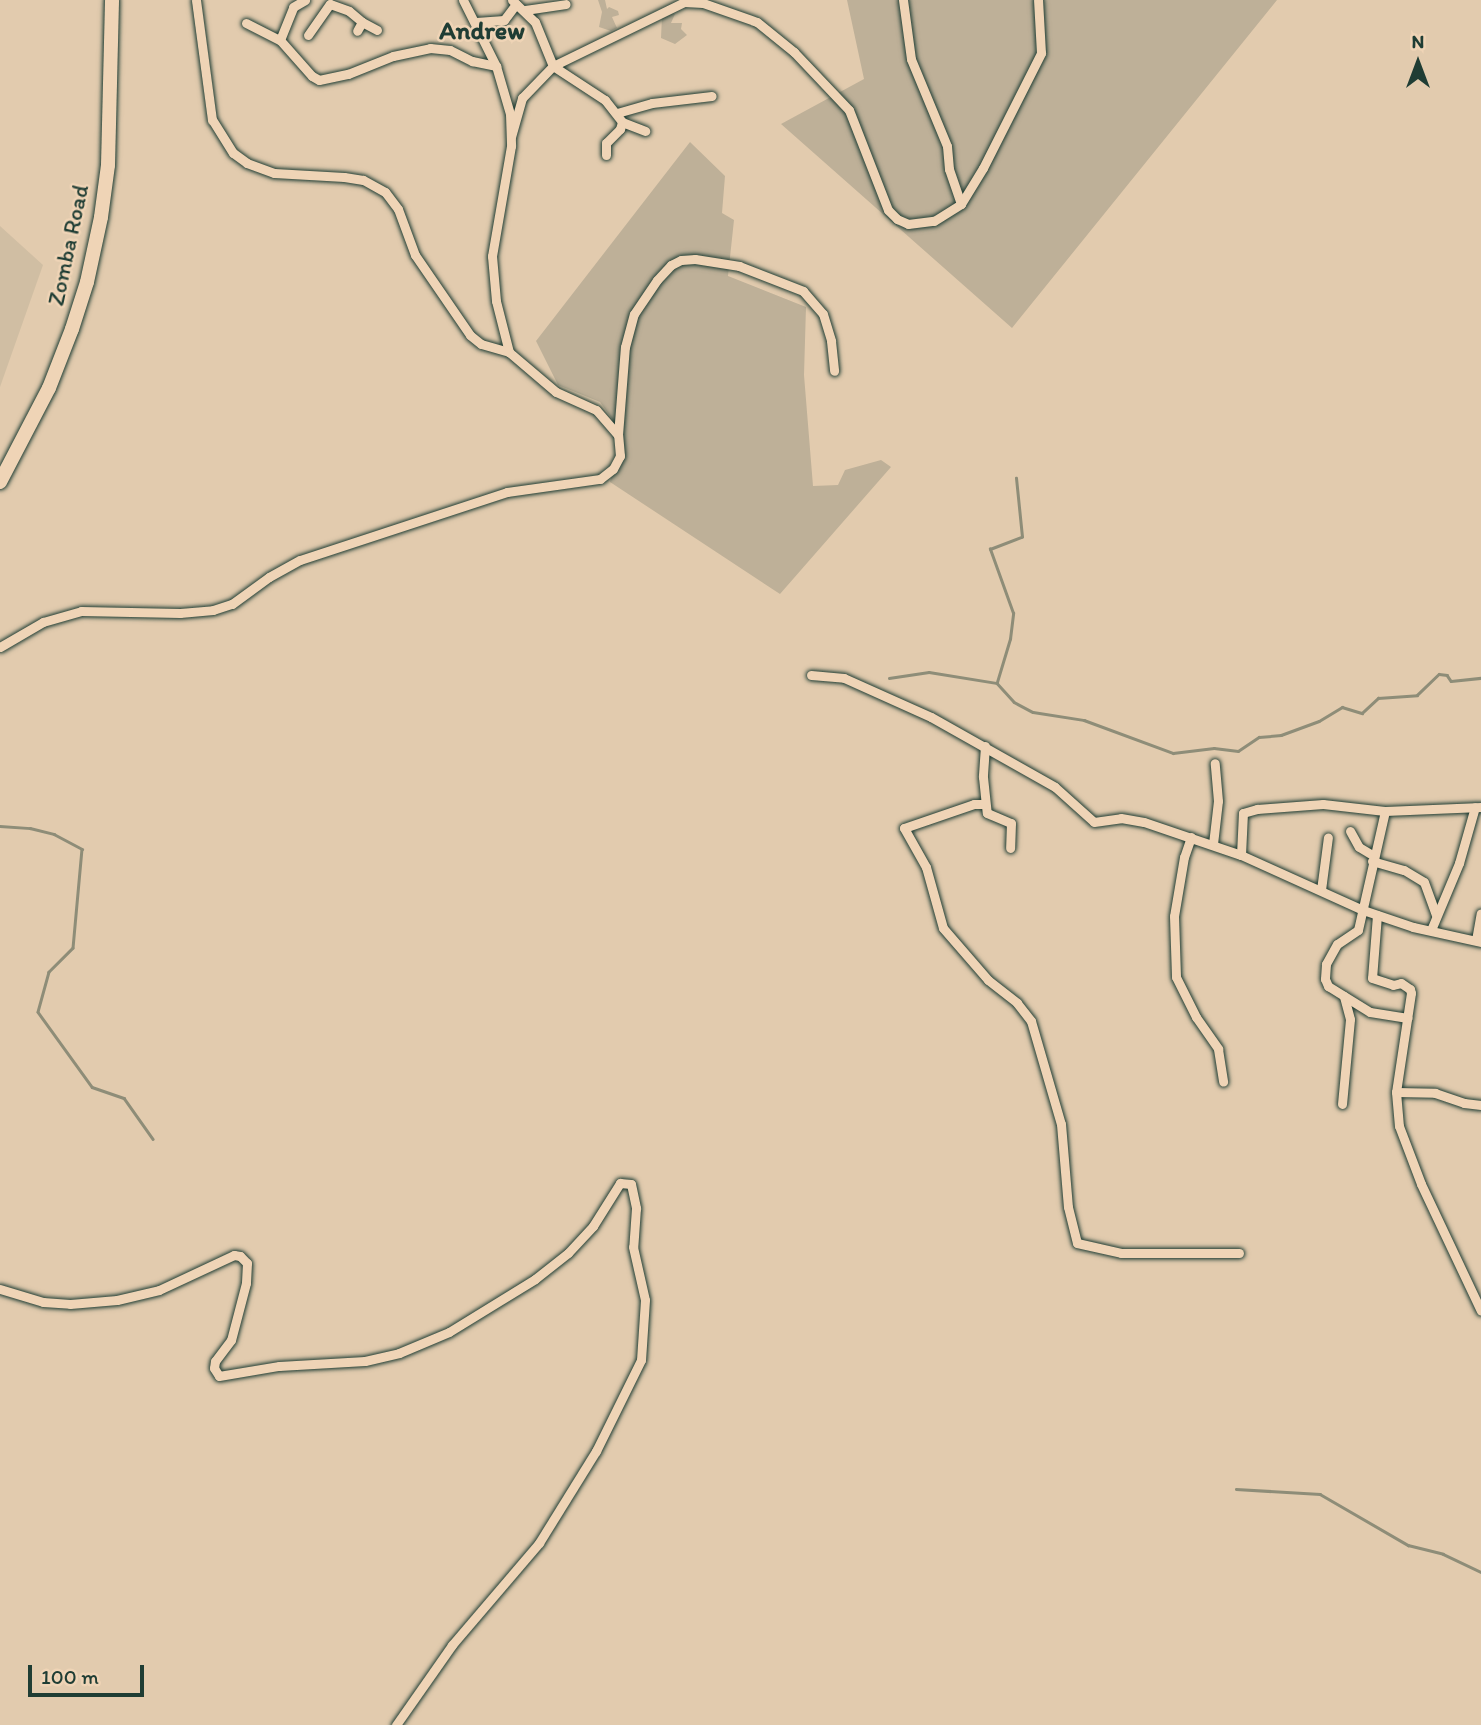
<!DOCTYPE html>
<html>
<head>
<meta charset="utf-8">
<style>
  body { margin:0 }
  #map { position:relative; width:1481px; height:1725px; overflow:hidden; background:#e2cbae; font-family:Itim,sans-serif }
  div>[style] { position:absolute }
  .built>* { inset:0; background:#d0bea3 }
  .green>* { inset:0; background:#beb098 }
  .stream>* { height:2.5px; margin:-1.25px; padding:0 1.25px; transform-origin:1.25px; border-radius:1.25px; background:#8e8d78 }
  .roads { filter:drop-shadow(0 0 2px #1f3d34) drop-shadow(0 0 2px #1f3d34) }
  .minor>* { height:9px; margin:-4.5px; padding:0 4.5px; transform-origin:4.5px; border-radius:4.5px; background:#efd4b6 }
  .trunk>* { height:14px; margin:-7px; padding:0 7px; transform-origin:7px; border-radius:7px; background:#efd4b6 }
  span { translate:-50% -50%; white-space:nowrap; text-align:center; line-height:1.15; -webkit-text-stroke:5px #efd4b6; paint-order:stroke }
  .street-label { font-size:23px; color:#1f3d34 }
  .quarter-label { font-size:26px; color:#1f3d34; font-weight:700 }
  .north { position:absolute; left:1383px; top:28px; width:70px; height:70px; -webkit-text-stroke:5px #efd4b6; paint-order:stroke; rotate:0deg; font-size:19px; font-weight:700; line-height:28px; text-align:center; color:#1f3d34 }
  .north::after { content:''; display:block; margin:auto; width:24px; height:32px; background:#1f3d34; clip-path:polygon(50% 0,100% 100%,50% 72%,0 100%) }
  .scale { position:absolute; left:28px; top:1665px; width:116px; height:32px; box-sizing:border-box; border:4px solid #1f3d34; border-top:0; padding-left:9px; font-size:21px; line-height:24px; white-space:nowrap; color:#1f3d34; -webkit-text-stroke:5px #efd4b6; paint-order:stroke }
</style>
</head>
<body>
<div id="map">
  <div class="built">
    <div style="clip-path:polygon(0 226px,43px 265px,0 387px)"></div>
  </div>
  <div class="green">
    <div style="clip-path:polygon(598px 0,605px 0,607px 9px,609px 7px,618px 11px,619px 15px,612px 17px,617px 28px,611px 31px,599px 27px,602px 12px)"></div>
    <div style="clip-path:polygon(847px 0,1277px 0,1012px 328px,781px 124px,864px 79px)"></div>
    <div style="clip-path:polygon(669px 12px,675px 14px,671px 23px,682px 23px,681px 29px,687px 35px,675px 44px,661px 38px,662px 16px)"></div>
    <div style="clip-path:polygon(690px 142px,725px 176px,722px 213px,734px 220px,728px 276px,806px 307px,804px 375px,813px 486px,838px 485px,845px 470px,881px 460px,891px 467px,780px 594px,610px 482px,623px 434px,600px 402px,558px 385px,536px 341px)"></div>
  </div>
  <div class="stream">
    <div style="left:889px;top:678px;width:40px;rotate:-8.5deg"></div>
    <div style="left:929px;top:672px;width:69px;rotate:9.2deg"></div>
    <div style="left:997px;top:683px;width:25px;rotate:48deg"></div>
    <div style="left:1014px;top:702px;width:21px;rotate:28deg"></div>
    <div style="left:1033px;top:712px;width:52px;rotate:8.9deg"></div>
    <div style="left:1084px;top:720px;width:95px;rotate:20.3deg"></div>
    <div style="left:1173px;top:753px;width:41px;rotate:-7deg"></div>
    <div style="left:1214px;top:748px;width:24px;rotate:7deg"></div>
    <div style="left:1238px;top:751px;width:25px;rotate:-34deg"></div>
    <div style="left:1259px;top:737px;width:22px;rotate:-5deg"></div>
    <div style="left:1281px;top:735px;width:40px;rotate:-20.2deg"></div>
    <div style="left:1319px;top:721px;width:27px;rotate:-31deg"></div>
    <div style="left:1342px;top:707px;width:21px;rotate:17deg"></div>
    <div style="left:1362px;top:713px;width:22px;rotate:-43deg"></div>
    <div style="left:1378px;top:698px;width:39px;rotate:-4deg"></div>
    <div style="left:1417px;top:695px;width:30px;rotate:-44deg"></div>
    <div style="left:1439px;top:674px;width:8px;rotate:7deg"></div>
    <div style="left:1447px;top:675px;width:7px;rotate:56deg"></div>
    <div style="left:1451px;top:681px;width:30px;rotate:-6deg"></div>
    <div style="left:997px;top:682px;width:45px;rotate:-73.2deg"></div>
    <div style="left:1010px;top:639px;width:26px;rotate:-83deg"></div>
    <div style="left:1013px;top:613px;width:68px;rotate:-109.8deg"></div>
    <div style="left:990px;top:549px;width:34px;rotate:-21deg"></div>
    <div style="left:1022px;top:537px;width:59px;rotate:-95.8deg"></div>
    <div style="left:0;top:826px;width:30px;rotate:4deg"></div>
    <div style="left:30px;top:828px;width:25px;rotate:14deg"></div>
    <div style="left:54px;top:834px;width:32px;rotate:28deg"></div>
    <div style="left:82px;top:849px;width:99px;rotate:95.2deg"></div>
    <div style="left:73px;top:948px;width:34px;rotate:135deg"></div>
    <div style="left:49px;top:972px;width:41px;rotate:105.4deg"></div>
    <div style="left:38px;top:1012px;width:92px;rotate:54.2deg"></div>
    <div style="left:92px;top:1087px;width:34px;rotate:19deg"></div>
    <div style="left:124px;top:1098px;width:50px;rotate:54.7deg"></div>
    <div style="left:1236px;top:1489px;width:84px;rotate:3.4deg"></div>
    <div style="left:1320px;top:1494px;width:102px;rotate:30.1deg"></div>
    <div style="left:1408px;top:1545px;width:36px;rotate:14deg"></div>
    <div style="left:1443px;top:1554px;width:42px;rotate:25.3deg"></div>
  </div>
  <div class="roads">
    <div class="minor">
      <div style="left:463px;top:0;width:74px;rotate:63.4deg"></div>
      <div style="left:496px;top:66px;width:50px;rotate:73.7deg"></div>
      <div style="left:510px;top:114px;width:32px;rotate:88deg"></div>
      <div style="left:511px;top:146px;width:112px;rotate:99.8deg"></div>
      <div style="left:492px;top:256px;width:45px;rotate:84.9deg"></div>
      <div style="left:496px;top:301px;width:53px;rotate:75.7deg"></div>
      <div style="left:512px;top:0;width:32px;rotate:44deg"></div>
      <div style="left:535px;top:22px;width:48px;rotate:67.8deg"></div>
      <div style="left:553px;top:66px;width:62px;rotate:33.2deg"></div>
      <div style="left:605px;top:100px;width:28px;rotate:52deg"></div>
      <div style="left:622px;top:122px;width:25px;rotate:21deg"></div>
      <div style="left:525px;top:10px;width:41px;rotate:-8.3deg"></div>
      <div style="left:362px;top:22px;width:17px;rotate:28deg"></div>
      <div style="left:476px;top:22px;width:28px;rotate:-4deg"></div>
      <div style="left:504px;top:20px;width:20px;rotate:-53deg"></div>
      <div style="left:246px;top:23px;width:38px;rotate:27deg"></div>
      <div style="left:280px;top:40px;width:48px;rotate:48.4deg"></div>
      <div style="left:312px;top:76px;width:8px;rotate:30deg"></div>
      <div style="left:319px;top:80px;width:30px;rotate:-12deg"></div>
      <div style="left:348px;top:74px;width:48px;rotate:-21.8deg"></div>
      <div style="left:393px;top:56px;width:38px;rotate:-12deg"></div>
      <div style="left:430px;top:48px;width:20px;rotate:6deg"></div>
      <div style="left:450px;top:50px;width:25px;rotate:27deg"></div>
      <div style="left:472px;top:61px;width:25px;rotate:12deg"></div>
      <div style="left:308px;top:35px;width:38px;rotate:-55deg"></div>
      <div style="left:330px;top:4px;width:20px;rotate:20deg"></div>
      <div style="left:349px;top:11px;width:17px;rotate:40deg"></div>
      <div style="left:362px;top:22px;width:10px;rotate:119deg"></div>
      <div style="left:280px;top:40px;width:35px;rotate:-68deg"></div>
      <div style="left:293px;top:7px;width:14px;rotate:-30deg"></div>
      <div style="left:617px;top:113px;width:36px;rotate:-16deg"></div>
      <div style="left:652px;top:103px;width:60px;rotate:-6.7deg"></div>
      <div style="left:511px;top:137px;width:41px;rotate:-74.2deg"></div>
      <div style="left:522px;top:98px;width:45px;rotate:-45.9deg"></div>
      <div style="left:553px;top:66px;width:146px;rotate:-26deg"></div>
      <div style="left:684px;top:2px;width:19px;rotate:3deg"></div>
      <div style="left:703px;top:3px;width:57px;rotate:19.4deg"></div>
      <div style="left:757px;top:22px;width:48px;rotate:39deg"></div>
      <div style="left:794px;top:52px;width:80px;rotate:46.5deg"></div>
      <div style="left:849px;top:110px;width:107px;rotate:68.7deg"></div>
      <div style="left:888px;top:210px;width:13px;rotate:45deg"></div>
      <div style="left:897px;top:219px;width:12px;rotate:24deg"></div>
      <div style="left:908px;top:224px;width:26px;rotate:-7deg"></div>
      <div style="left:934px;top:221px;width:32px;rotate:-32deg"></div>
      <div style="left:961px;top:204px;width:37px;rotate:-109deg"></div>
      <div style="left:949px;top:169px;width:23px;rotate:-95deg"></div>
      <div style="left:947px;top:146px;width:94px;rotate:-112.5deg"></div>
      <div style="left:911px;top:59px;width:60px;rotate:-97.7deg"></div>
      <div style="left:606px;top:155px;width:12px;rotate:-90deg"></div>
      <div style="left:606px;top:143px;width:20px;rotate:-45deg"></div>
      <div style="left:620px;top:129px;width:7px;rotate:-74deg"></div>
      <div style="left:961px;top:204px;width:42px;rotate:-58.6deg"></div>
      <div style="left:983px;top:168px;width:129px;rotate:-63.2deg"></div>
      <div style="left:1041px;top:53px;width:53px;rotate:-93.2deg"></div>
      <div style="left:618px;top:435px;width:88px;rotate:-85.5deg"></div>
      <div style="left:625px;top:347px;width:34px;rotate:-75deg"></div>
      <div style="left:634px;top:314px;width:41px;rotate:-55.9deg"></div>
      <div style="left:657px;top:280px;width:21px;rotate:-47deg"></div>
      <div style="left:671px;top:265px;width:11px;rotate:-27deg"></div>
      <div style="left:681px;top:260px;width:14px;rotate:-4deg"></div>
      <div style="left:695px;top:259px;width:45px;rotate:9deg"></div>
      <div style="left:739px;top:266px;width:69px;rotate:21.3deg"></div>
      <div style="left:803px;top:291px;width:30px;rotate:49deg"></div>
      <div style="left:823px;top:314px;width:28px;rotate:73deg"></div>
      <div style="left:831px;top:341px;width:30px;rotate:84deg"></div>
      <div style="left:0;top:647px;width:50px;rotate:-30.2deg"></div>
      <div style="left:43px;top:622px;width:40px;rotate:-16deg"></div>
      <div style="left:81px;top:611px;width:99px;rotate:1.2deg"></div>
      <div style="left:180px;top:613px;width:33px;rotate:-5deg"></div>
      <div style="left:213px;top:610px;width:20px;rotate:-18deg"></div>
      <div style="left:232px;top:604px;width:46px;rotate:-36.1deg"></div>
      <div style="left:269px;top:577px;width:35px;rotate:-29deg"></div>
      <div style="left:300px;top:560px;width:218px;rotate:-18.2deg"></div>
      <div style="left:507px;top:492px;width:94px;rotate:-8deg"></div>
      <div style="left:600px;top:479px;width:16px;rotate:-38deg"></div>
      <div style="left:613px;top:469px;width:15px;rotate:-62deg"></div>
      <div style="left:620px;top:456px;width:21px;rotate:-95deg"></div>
      <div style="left:618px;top:435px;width:33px;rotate:-131deg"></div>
      <div style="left:596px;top:410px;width:44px;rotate:-155.8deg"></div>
      <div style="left:556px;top:392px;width:62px;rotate:-139.6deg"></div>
      <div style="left:509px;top:352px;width:29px;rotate:-164deg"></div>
      <div style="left:481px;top:344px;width:14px;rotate:-141deg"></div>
      <div style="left:470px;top:335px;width:97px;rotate:-124.5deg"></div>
      <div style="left:415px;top:255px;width:49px;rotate:-110.3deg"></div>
      <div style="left:398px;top:209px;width:21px;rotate:-127deg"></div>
      <div style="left:385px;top:192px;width:25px;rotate:-151deg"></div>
      <div style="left:363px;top:180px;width:19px;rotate:-171deg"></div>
      <div style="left:344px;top:177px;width:70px;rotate:-176.7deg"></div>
      <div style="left:274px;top:173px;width:29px;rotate:-160deg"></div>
      <div style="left:247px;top:163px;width:17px;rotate:-144deg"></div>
      <div style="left:233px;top:153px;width:39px;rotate:-122deg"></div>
      <div style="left:212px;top:120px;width:121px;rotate:-97.6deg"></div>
      <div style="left:811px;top:675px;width:33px;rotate:5deg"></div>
      <div style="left:844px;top:678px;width:95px;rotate:24.1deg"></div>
      <div style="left:931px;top:717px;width:142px;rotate:29.4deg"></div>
      <div style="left:1055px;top:787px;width:52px;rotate:41.9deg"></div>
      <div style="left:1094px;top:822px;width:27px;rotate:-8deg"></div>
      <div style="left:1121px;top:818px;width:23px;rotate:10deg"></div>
      <div style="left:1144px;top:822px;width:102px;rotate:18.8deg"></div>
      <div style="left:1241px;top:855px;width:134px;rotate:24.3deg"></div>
      <div style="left:1363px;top:910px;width:53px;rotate:18.8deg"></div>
      <div style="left:1413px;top:927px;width:70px;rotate:12.4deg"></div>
      <div style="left:985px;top:746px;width:31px;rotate:94deg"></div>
      <div style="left:983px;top:777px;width:36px;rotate:84deg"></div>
      <div style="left:987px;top:813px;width:26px;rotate:23deg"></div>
      <div style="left:1011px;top:823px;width:25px;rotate:92deg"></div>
      <div style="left:985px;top:804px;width:11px;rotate:180deg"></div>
      <div style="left:974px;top:804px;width:74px;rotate:161.1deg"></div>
      <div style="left:904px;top:828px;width:45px;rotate:60.6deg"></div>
      <div style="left:926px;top:867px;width:63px;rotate:74.4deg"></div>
      <div style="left:943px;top:928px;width:69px;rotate:49.1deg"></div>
      <div style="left:988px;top:980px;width:37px;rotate:38deg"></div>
      <div style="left:1017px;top:1003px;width:23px;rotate:52deg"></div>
      <div style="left:1031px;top:1021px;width:107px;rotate:73.8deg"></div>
      <div style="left:1061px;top:1124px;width:83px;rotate:85.2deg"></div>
      <div style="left:1068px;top:1207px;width:37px;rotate:76deg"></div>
      <div style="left:1077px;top:1243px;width:45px;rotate:12.8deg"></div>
      <div style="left:1121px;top:1253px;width:118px"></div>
      <div style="left:1385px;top:811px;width:122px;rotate:102.8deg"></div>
      <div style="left:1358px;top:930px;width:25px;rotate:146deg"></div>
      <div style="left:1337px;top:944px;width:23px;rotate:119deg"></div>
      <div style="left:1326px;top:964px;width:15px;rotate:94deg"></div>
      <div style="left:1325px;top:979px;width:8px;rotate:67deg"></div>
      <div style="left:1328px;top:986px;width:49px;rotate:31.8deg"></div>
      <div style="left:1370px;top:1012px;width:38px;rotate:9deg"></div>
      <div style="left:1350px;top:831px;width:18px;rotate:61deg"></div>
      <div style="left:1359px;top:847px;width:17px;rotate:31deg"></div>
      <div style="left:1191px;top:837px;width:21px;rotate:109deg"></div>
      <div style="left:1184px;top:857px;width:60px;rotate:99.6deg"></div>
      <div style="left:1174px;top:916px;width:61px;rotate:88.1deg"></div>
      <div style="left:1176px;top:977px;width:45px;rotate:63.4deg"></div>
      <div style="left:1196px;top:1017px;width:39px;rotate:55deg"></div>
      <div style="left:1218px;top:1049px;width:33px;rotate:81deg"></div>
      <div style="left:1213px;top:844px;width:43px;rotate:-83.4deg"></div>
      <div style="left:1218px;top:801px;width:38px;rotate:-95deg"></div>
      <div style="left:1241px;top:855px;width:42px;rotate:-87.3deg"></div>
      <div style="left:1243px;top:813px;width:15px;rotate:-16deg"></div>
      <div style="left:1257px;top:809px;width:66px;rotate:-4.3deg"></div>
      <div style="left:1323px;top:804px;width:62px;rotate:6.4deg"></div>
      <div style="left:1385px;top:811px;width:96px;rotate:-2.4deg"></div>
      <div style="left:1372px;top:861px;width:33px;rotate:16deg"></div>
      <div style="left:1404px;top:870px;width:23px;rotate:31deg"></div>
      <div style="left:1424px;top:882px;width:35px;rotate:70deg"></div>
      <div style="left:1321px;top:890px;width:53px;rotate:-82.5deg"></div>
      <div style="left:1377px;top:915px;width:63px;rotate:94.5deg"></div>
      <div style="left:1372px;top:978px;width:22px;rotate:18deg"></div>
      <div style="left:1393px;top:985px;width:8px;rotate:-14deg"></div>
      <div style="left:1401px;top:983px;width:11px;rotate:34deg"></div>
      <div style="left:1410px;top:989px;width:4px;rotate:76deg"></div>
      <div style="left:1411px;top:993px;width:100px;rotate:98.6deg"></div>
      <div style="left:1396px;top:1092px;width:34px;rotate:85deg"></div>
      <div style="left:1399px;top:1126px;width:62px;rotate:69.2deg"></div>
      <div style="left:1421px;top:1184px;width:140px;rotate:64.7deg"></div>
      <div style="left:1431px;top:930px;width:73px;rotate:-67.3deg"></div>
      <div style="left:1459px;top:863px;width:58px;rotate:-74.1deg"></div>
      <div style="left:1476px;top:940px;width:27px;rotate:-80deg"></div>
      <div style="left:1396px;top:1092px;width:39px;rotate:1deg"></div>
      <div style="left:1435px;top:1093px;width:31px;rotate:19deg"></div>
      <div style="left:1464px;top:1103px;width:17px;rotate:7deg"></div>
      <div style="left:1342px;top:1104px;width:85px;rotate:-84.6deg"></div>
      <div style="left:1350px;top:1019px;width:24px;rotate:-105deg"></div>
      <div style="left:0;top:1289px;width:45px;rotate:16.8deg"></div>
      <div style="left:43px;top:1302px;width:27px;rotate:4deg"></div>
      <div style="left:70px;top:1304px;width:47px;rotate:-4.9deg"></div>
      <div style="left:117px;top:1300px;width:43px;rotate:-13.4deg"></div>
      <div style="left:159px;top:1290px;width:83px;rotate:-25deg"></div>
      <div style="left:234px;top:1255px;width:6px;rotate:9deg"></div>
      <div style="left:240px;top:1256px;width:10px;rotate:45deg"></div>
      <div style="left:247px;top:1263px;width:20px;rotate:93deg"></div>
      <div style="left:246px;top:1283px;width:59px;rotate:104.7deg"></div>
      <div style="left:231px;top:1340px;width:26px;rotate:127deg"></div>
      <div style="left:215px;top:1361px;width:7px;rotate:98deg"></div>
      <div style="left:214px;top:1368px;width:9px;rotate:58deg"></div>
      <div style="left:219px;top:1376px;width:61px;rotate:-9.5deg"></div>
      <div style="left:279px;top:1366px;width:86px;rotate:-3.3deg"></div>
      <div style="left:365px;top:1361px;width:35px;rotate:-13deg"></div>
      <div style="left:399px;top:1353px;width:54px;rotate:-22.8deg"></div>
      <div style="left:449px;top:1332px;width:101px;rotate:-31.6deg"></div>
      <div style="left:535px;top:1279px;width:42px;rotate:-38.2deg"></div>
      <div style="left:568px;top:1253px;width:37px;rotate:-47deg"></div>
      <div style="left:593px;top:1226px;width:51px;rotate:-57.9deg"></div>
      <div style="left:620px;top:1183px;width:11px;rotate:5deg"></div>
      <div style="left:631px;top:1184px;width:25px;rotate:78deg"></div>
      <div style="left:636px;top:1208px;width:39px;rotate:94deg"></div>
      <div style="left:633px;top:1247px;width:54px;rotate:77.2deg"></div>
      <div style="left:645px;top:1300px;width:60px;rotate:93.8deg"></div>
      <div style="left:641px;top:1360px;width:102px;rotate:116.3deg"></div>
      <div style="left:596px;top:1451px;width:108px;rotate:121.8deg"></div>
      <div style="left:539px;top:1543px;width:134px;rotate:130.5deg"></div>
      <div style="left:452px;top:1645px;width:98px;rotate:125deg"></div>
    </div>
    <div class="trunk">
      <div style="left:0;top:482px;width:106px;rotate:-62.5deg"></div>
      <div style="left:49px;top:388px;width:63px;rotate:-68.7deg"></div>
      <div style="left:72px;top:329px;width:49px;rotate:-72.3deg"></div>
      <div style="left:87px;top:282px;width:66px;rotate:-77.8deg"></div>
      <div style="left:101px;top:217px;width:52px;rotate:-82.3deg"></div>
      <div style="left:108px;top:165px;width:165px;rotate:-88.6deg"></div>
    </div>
  </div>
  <div class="street-label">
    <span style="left:68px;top:245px;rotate:-78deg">Zomba Road</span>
  </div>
  <div class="quarter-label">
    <span style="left:482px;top:31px">Andrew</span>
  </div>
  <div class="north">N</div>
  <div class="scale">100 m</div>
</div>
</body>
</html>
